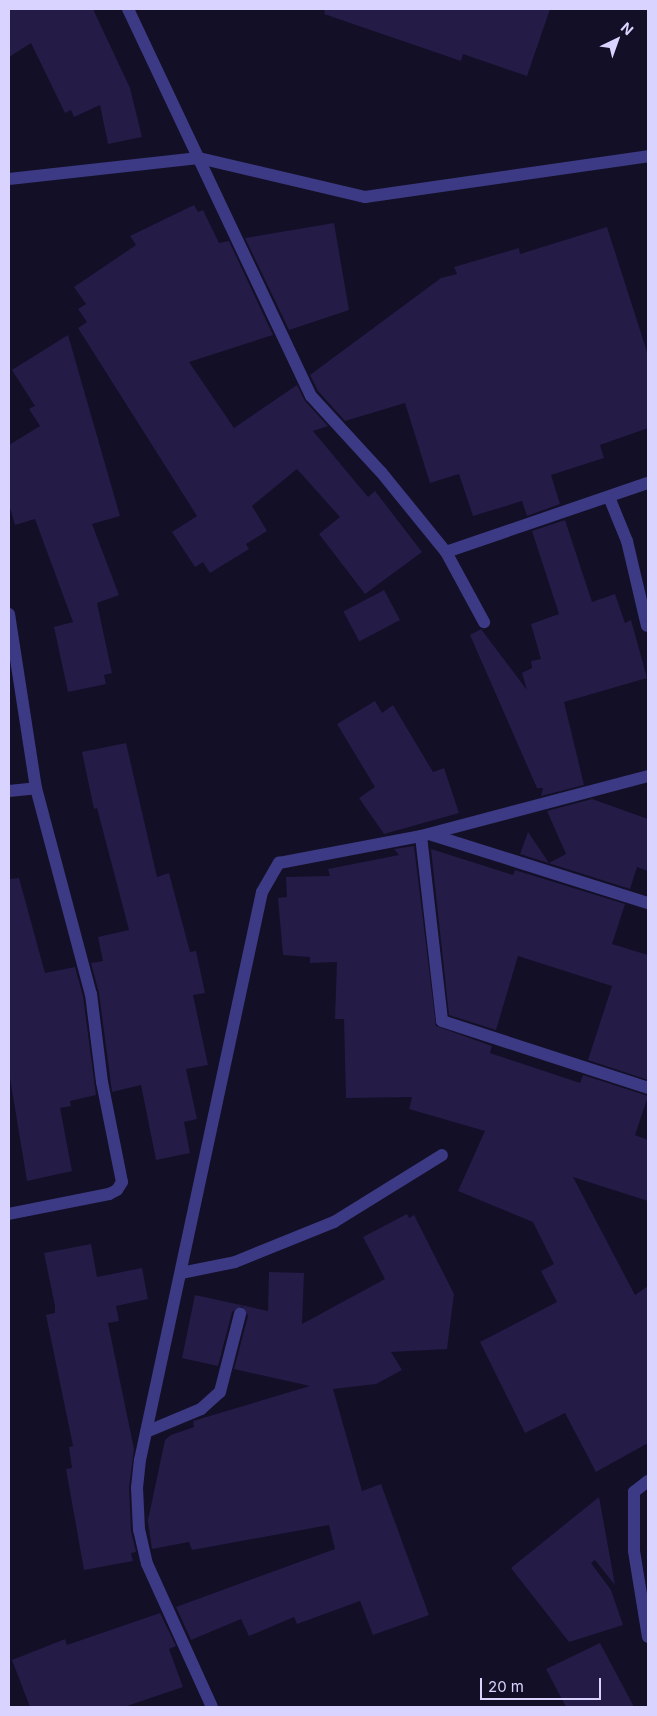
<!DOCTYPE html>
<html>
<head>
<meta charset="utf-8">
<style>
  body { margin:0 }
  #map { position:relative; width:657px; height:1716px; overflow:hidden; background:#130f26; font-family:Inter,sans-serif }
  div>[style] { position:absolute }
  .building>* { inset:0; background:#241b47; transform-origin:0 0 }
  .service>* { height:12px; margin:-6px; padding:0 6px; transform-origin:6px; border-radius:6px; background:#3d3a85 }
  .minor>* { height:12px; margin:-6px; padding:0 6px; transform-origin:6px; border-radius:6px; background:#3d3a85 }
  span { translate:-50% -50%; white-space:nowrap; text-align:center; line-height:1.15; -webkit-text-stroke:4px #130f26; paint-order:stroke }
  .frame { position:absolute; inset:0; border:10px solid #d9d4ff; pointer-events:none }
  .north { position:absolute; left:592px; top:15px; width:50px; height:50px; -webkit-text-stroke:4px #130f26; paint-order:stroke; rotate:42deg; font-size:14px; font-weight:700; line-height:20px; text-align:center; color:#d9d4ff }
  .north::after { content:''; display:block; margin:auto; width:18px; height:22px; background:#d9d4ff; clip-path:polygon(50% 0,100% 100%,50% 72%,0 100%) }
  .scale { position:absolute; left:480px; top:1678px; width:121px; height:22px; box-sizing:border-box; border:2px solid #d9d4ff; border-top:0; padding-left:6px; font-size:15px; line-height:18px; white-space:nowrap; color:#d9d4ff; -webkit-text-stroke:4px #130f26; paint-order:stroke }
</style>
</head>
<body>
<div id="map">
  <div class="building">
    <div style="clip-path:polygon(9px 9px,93px 9px,130px 88px,142px 137px,108px 144px,100px 105px,74px 117px,71px 110px,65px 113px,31px 43px,9px 57px)"></div>
    <div style="clip-path:polygon(325px 9px,550px 9px,527px 76px,463px 54px,461px 61px,324px 14px)"></div>
    <div style="clip-path:polygon(194px 205px,198px 212px,203px 210px,219px 243px,229px 241px,273px 335px,189px 362px,234px 428px,297px 385px,305px 401px,328px 426px,313px 431px,368px 497px,375px 491px,422px 552px,365px 594px,319px 534px,340px 517px,297px 469px,252px 506px,267px 531px,246px 544px,249px 549px,210px 573px,203px 562px,195px 567px,172px 532px,197px 516px,78px 328px,87px 322px,78px 309px,86px 304px,74px 287px,136px 245px,130px 236px)"></div>
    <div style="clip-path:polygon(334px 223px,349px 310px,289px 330px,245px 238px)"></div>
    <div style="clip-path:polygon(607px 227px,648px 355px,648px 428px,600px 445px,604px 458px,551px 475px,560px 504px,527px 516px,522px 501px,473px 516px,459px 474px,430px 483px,405px 403px,345px 421px,318px 391px,310px 375px,441px 278px,457px 274px,454px 267px,519px 248px,520px 254px)"></div>
    <div style="clip-path:polygon(68px 335px,120px 516px,92px 524px,119px 595px,97px 603px,112px 673px,104px 675px,106px 684px,68px 692px,54px 627px,73px 622px,35px 519px,15px 525px,9px 504px,9px 445px,40px 426px,29px 409px,35px 406px,12px 370px)"></div>
    <div style="clip-path:polygon(565px 520px,592px 602px,615px 594px,625px 623px,631px 620px,647px 678px,564px 702px,584px 785px,541px 796px,543px 788px,537px 788px,470px 635px,481px 629px,527px 690px,522px 673px,532px 668px,531px 661px,541px 659px,531px 624px,559px 614px,532px 531px)"></div>
    <div style="left:384px;top:590px;width:34px;height:46px;rotate:62deg"></div>
    <div style="clip-path:polygon(375px 701px,382px 713px,393px 705px,433px 772px,444px 768px,459px 813px,384px 834px,359px 798px,375px 787px,337px 724px)"></div>
    <div style="clip-path:polygon(126px 743px,157px 877px,169px 873px,190px 952px,196px 951px,205px 993px,193px 995px,208px 1065px,186px 1069px,197px 1119px,184px 1122px,190px 1153px,156px 1160px,141px 1085px,112px 1092px,99px 993px,91px 963px,103px 961px,98px 937px,129px 930px,97px 808px,94px 809px,82px 752px)"></div>
    <div style="clip-path:polygon(592px 799px,648px 819px,648px 871px,637px 867px,630px 889px,520px 854px,528px 832px,549px 863px,566px 854px,547px 811px)"></div>
    <div style="clip-path:polygon(414px 846px,436px 1026px,492px 1046px,490px 1053px,580px 1083px,583px 1075px,648px 1096px,635px 1135px,648px 1140px,648px 1201px,573px 1177px,635px 1295px,648px 1286px,648px 1443px,596px 1472px,565px 1413px,525px 1433px,480px 1342px,557px 1302px,541px 1271px,554px 1264px,533px 1222px,458px 1191px,485px 1131px,409px 1109px,412px 1097px,346px 1098px,344px 1019px,335px 1019px,337px 962px,310px 963px,310px 957px,283px 955px,278px 898px,287px 897px,286px 877px,330px 876px,328px 869px,399px 855px,394px 849px)"></div>
    <div style="clip-path:polygon(431px 849px,513px 875px,515px 870px,625px 904px,612px 944px,648px 955px,648px 1080px,588px 1060px,612px 986px,518px 956px,496px 1030px,449px 1015px)"></div>
    <div style="clip-path:polygon(19px 878px,45px 973px,75px 967px,83px 996px,96px 1095px,70px 1101px,71px 1106px,60px 1108px,72px 1171px,27px 1181px,9px 1072px,9px 879px)"></div>
    <div style="clip-path:polygon(407px 1214px,409px 1218px,414px 1215px,454px 1294px,447px 1349px,391px 1352px,402px 1370px,376px 1384px,333px 1389px,362px 1491px,381px 1484px,429px 1615px,373px 1635px,360px 1601px,297px 1624px,294px 1617px,249px 1636px,241px 1619px,191px 1640px,176px 1607px,335px 1549px,329px 1525px,192px 1550px,189px 1542px,152px 1549px,146px 1508px,148px 1520px,165px 1440px,171px 1435px,194px 1427px,193px 1421px,310px 1386px,234px 1369px,248px 1316px,242px 1306px,232px 1312px,218px 1366px,182px 1358px,195px 1295px,268px 1311px,269px 1272px,304px 1273px,302px 1324px,385px 1279px,363px 1237px)"></div>
    <div style="clip-path:polygon(91px 1244px,97px 1277px,142px 1268px,148px 1299px,116px 1306px,119px 1321px,108px 1323px,134px 1449px,129px 1488px,131px 1531px,136px 1552px,131px 1553px,133px 1561px,84px 1570px,66px 1469px,72px 1468px,69px 1447px,73px 1446px,46px 1315px,55px 1313px,55px 1306px,44px 1253px)"></div>
    <div style="clip-path:polygon(599px 1497px,615px 1585px,595px 1560px,591px 1563px,611px 1590px,623px 1625px,569px 1642px,511px 1568px)"></div>
    <div style="clip-path:polygon(160px 1613px,176px 1646px,169px 1649px,183px 1687px,124px 1707px,30px 1707px,12px 1660px,65px 1639px,67px 1645px)"></div>
    <div style="clip-path:polygon(600px 1643px,634px 1707px,566px 1707px,546px 1669px)"></div>
  </div>
  <div class="service">
    <div style="left:446px;top:552px;width:80px;rotate:61.5deg"></div>
    <div style="left:181px;top:1273px;width:55px;rotate:-11.5deg"></div>
    <div style="left:235px;top:1262px;width:107px;rotate:-22deg"></div>
    <div style="left:334px;top:1222px;width:127px;rotate:-31.8deg"></div>
    <div style="left:146px;top:1432px;width:60px;rotate:-22.7deg"></div>
    <div style="left:201px;top:1409px;width:25px;rotate:-42deg"></div>
    <div style="left:220px;top:1392px;width:81px;rotate:-75.6deg"></div>
  </div>
  <div class="minor">
    <div style="left:128px;top:9px;width:428px;rotate:64.7deg"></div>
    <div style="left:311px;top:396px;width:103px;rotate:47.4deg"></div>
    <div style="left:381px;top:472px;width:103px;rotate:50.9deg"></div>
    <div style="left:446px;top:552px;width:213px;rotate:-18.9deg"></div>
    <div style="left:9px;top:179px;width:191px;rotate:-6.3deg"></div>
    <div style="left:199px;top:158px;width:171px;rotate:13.2deg"></div>
    <div style="left:365px;top:197px;width:286px;rotate:-8.2deg"></div>
    <div style="left:609px;top:497px;width:48px;rotate:67.8deg"></div>
    <div style="left:627px;top:541px;width:87px;rotate:76.8deg"></div>
    <div style="left:9px;top:614px;width:176px;rotate:81.2deg"></div>
    <div style="left:9px;top:791px;width:27px;rotate:-6deg"></div>
    <div style="left:36px;top:788px;width:213px;rotate:75.1deg"></div>
    <div style="left:91px;top:994px;width:89px;rotate:82.9deg"></div>
    <div style="left:102px;top:1082px;width:102px;rotate:78.7deg"></div>
    <div style="left:122px;top:1182px;width:9px;rotate:122deg"></div>
    <div style="left:117px;top:1190px;width:9px;rotate:153deg"></div>
    <div style="left:109px;top:1194px;width:102px;rotate:168.7deg"></div>
    <div style="left:429px;top:834px;width:230px;rotate:17.5deg"></div>
    <div style="left:421px;top:836px;width:186px;rotate:83.5deg"></div>
    <div style="left:442px;top:1021px;width:217px;rotate:18deg"></div>
    <div style="left:648px;top:1481px;width:18px;rotate:142deg"></div>
    <div style="left:634px;top:1492px;width:59px;rotate:90deg"></div>
    <div style="left:634px;top:1551px;width:87px;rotate:80.8deg"></div>
    <div style="left:212px;top:1707px;width:157px;rotate:-114.4deg"></div>
    <div style="left:147px;top:1564px;width:35px;rotate:-103deg"></div>
    <div style="left:139px;top:1530px;width:42px;rotate:-92.7deg"></div>
    <div style="left:137px;top:1488px;width:28px;rotate:-84deg"></div>
    <div style="left:140px;top:1460px;width:581px;rotate:-77.88deg"></div>
    <div style="left:262px;top:892px;width:34px;rotate:-60deg"></div>
    <div style="left:279px;top:863px;width:145px;rotate:-10.8deg"></div>
    <div style="left:421px;top:836px;width:235px;rotate:-14.8deg"></div>
  </div>
  <div class="frame"></div>
  <div class="north">N</div>
  <div class="scale">20 m</div>
</div>
</body>
</html>
